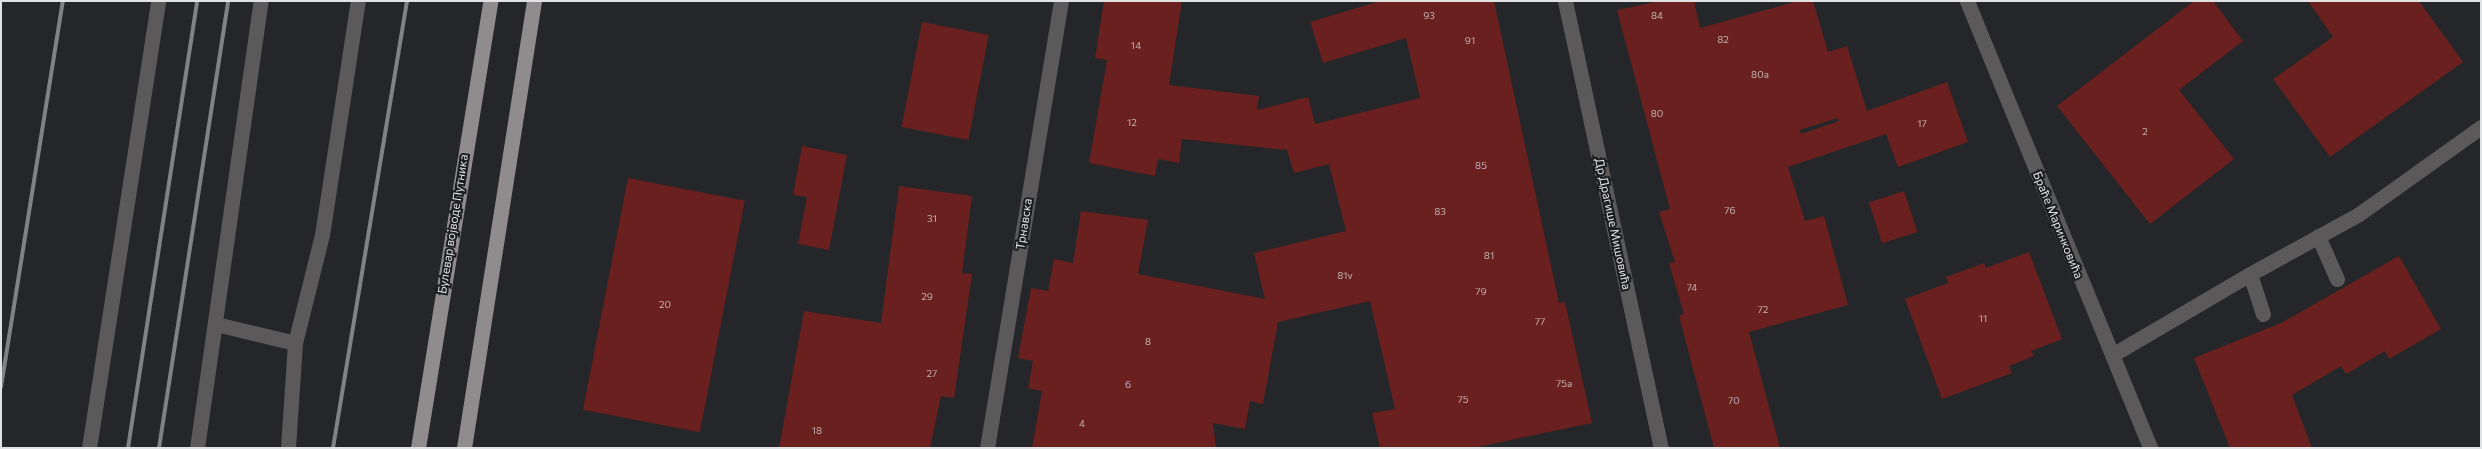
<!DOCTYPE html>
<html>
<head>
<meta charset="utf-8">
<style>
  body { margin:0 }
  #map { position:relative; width:2482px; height:449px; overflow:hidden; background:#252629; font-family:Commissioner,sans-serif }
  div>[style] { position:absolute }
  .building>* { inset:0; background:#69201e; transform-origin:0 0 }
  .minor>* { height:15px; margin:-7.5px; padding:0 7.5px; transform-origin:7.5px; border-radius:7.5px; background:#5b595a }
  .major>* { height:15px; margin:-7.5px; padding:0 7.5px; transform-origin:7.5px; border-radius:7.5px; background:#908b8d }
  .rail>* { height:4px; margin:-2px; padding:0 2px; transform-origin:2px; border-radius:2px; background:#818284 }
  span { translate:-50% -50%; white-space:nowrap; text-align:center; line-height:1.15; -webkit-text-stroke:4px #1b1c20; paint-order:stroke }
  .number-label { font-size:10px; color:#c3b2b2 }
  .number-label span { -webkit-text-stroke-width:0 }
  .street-label { font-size:12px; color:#e1e2e4 }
  .frame { position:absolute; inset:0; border:2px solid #e1e2e4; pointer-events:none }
</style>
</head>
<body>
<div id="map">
  <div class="building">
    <div style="clip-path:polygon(1104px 1px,1182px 1px,1169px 85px,1259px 96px,1257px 110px,1308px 97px,1315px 124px,1420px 98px,1406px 38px,1323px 63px,1310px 22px,1380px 1px,1494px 1px,1559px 303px,1565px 302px,1592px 423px,1473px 448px,1380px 448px,1372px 413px,1395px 409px,1370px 301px,1278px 322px,1263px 404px,1250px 401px,1245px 429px,1213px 423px,1216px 448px,1032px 448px,1042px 391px,1028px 388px,1033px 361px,1018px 358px,1031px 288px,1048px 291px,1054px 259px,1073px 263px,1081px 211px,1148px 220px,1138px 274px,1265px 299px,1254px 253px,1346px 231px,1329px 164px,1294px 173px,1287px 150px,1182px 139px,1179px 163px,1158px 159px,1155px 176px,1089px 163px,1107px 60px,1095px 58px)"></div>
    <div style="clip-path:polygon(evenodd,1660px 1px,1694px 1px,1700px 28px,1798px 1px,1813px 1px,1828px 52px,1847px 46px,1867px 111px,1947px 82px,1968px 142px,1898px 167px,1886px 134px,1788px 167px,1805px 221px,1824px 216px,1848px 305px,1749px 332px,1780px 448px,1714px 448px,1679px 316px,1684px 314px,1669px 263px,1675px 262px,1659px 212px,1670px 209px,1617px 10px,1660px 1px,1837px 118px,1839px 121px,1801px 134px,1800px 130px,1837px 118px)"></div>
    <div style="clip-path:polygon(2194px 1px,2213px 1px,2243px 41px,2179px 90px,2234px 159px,2150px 224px,2057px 106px)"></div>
    <div style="clip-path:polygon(2308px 1px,2419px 1px,2463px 62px,2330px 157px,2273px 79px,2333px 37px)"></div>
    <div style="left:922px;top:22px;width:68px;height:107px;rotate:11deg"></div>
    <div style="clip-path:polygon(802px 146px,847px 155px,829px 250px,798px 244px,807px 197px,793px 195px)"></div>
    <div style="left:628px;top:178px;width:119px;height:236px;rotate:11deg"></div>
    <div style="clip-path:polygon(899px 186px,972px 196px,962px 273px,972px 274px,954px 398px,941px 396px,930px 448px,779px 448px,804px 311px,881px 323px)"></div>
    <div style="left:1904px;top:191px;width:43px;height:37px;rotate:72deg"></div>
    <div style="clip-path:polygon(2029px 252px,2062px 339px,2031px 351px,2034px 356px,2009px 366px,2012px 373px,1942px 399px,1905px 299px,1948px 283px,1946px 277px,1984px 263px,1986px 268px)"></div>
    <div style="clip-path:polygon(2399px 256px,2441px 329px,2389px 359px,2385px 351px,2346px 374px,2341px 366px,2292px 395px,2312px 448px,2230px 448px,2194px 358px,2281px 323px)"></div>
  </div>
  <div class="minor">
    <div style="left:1565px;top:1px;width:457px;rotate:77.9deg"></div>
    <div style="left:1967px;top:1px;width:483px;rotate:67.7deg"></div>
    <div style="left:2318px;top:236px;width:47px;rotate:66.2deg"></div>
    <div style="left:2250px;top:274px;width:124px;rotate:-28.8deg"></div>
    <div style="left:2359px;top:214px;width:150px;rotate:-35.5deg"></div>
    <div style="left:216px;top:324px;width:81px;rotate:13.5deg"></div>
    <div style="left:2112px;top:355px;width:160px;rotate:-30.4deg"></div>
    <div style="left:2250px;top:274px;width:42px;rotate:72deg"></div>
    <div style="left:89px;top:448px;width:452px;rotate:-81.2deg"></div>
    <div style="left:197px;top:448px;width:452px;rotate:-81.9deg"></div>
    <div style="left:288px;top:448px;width:105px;rotate:-86.2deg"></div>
    <div style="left:295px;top:343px;width:111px;rotate:-76deg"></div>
    <div style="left:322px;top:235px;width:237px;rotate:-81.3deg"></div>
    <div style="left:987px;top:448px;width:453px;rotate:-80.6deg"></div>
  </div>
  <div class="major">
    <div style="left:418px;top:448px;width:453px;rotate:-80.8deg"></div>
    <div style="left:464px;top:448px;width:452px;rotate:-81.1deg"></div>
  </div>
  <div class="rail">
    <div style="left:1px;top:387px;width:391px;rotate:-80.9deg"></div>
    <div style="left:128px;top:448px;width:452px;rotate:-81.2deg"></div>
    <div style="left:159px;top:448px;width:452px;rotate:-81.2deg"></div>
    <div style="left:333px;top:448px;width:453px;rotate:-80.6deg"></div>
  </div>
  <div class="number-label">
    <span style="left:1429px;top:16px">93</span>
    <span style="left:1657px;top:16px">84</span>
    <span style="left:1723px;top:40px">82</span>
    <span style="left:1470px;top:41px">91</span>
    <span style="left:1136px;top:46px">14</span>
    <span style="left:1760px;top:75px">80a</span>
    <span style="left:1657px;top:114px">80</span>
    <span style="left:1132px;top:123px">12</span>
    <span style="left:1922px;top:124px">17</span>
    <span style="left:2145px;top:132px">2</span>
    <span style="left:1481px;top:166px">85</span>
    <span style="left:1730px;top:211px">76</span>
    <span style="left:1440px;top:212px">83</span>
    <span style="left:932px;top:219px">31</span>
    <span style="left:1489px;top:256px">81</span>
    <span style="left:1345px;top:276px">81v</span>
    <span style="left:1692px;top:288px">74</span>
    <span style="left:1481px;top:292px">79</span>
    <span style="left:927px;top:297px">29</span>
    <span style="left:665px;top:305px">20</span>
    <span style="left:1763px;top:310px">72</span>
    <span style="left:1983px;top:319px">11</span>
    <span style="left:1540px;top:322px">77</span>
    <span style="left:1148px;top:342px">8</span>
    <span style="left:932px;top:374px">27</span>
    <span style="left:1564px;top:384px">75a</span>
    <span style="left:1128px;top:385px">6</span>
    <span style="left:1463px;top:400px">75</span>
    <span style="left:1734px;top:401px">70</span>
    <span style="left:1082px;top:424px">4</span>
    <span style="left:817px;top:431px">18</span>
  </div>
  <div class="street-label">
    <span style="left:453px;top:224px;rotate:-81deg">Булевар војводе Путника</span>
    <span style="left:1024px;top:224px;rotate:-81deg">Трнавска</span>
    <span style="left:1613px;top:224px;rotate:78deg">Др Драгише Мишовића</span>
    <span style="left:2058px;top:225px;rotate:68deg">Браће Маринковића</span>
  </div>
  <div class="frame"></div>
</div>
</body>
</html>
